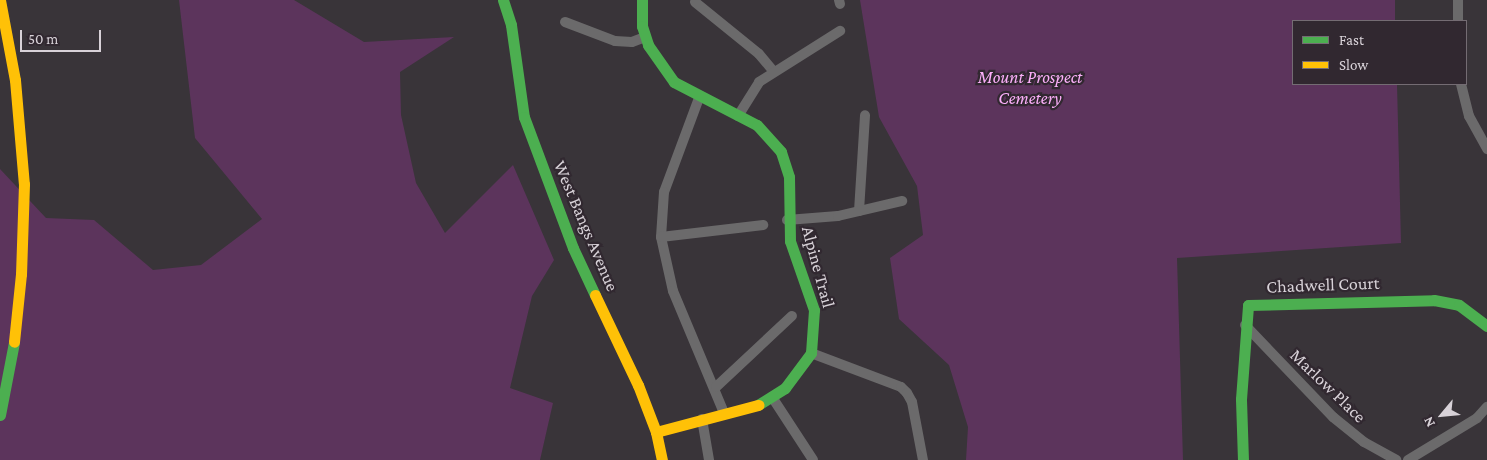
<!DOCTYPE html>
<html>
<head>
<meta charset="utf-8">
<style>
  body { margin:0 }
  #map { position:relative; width:1487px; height:460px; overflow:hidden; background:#393439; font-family:"Crimson Pro",serif }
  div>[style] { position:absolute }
  .green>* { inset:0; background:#5c345c }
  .street>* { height:10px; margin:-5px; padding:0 5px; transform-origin:5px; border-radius:5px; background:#6b6a6b }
  .fast>* { height:11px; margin:-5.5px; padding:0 5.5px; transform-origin:5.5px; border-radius:5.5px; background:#4caf50 }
  .slow>* { height:11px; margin:-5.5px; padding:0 5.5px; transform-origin:5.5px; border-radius:5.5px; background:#ffc107 }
  span { translate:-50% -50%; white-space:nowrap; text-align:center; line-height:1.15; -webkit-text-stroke:4.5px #312830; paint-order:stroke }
  .park-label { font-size:18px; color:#fcaffa; font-style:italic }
  .street-label { font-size:18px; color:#d8d2d8 }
  .legend { position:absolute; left:1292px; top:20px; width:175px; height:65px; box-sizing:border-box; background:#312830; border:1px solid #746c73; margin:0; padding:6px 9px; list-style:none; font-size:15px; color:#d8d2d8 }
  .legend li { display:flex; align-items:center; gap:10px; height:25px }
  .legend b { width:25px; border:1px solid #746c73 }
  .north { position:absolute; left:1417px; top:390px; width:50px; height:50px; -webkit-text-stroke:4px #312830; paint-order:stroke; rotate:242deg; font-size:14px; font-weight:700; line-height:20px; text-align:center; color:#d8d2d8 }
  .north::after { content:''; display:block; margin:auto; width:18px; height:22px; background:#d8d2d8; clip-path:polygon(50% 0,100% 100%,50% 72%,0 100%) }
  .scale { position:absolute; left:20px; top:30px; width:81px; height:22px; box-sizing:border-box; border:2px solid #d8d2d8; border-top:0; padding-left:6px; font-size:15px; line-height:18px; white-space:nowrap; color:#d8d2d8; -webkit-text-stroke:4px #312830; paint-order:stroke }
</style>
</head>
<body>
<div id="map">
  <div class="green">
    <div style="clip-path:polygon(179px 0,294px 0,364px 42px,454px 37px,400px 72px,401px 115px,416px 183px,445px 233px,513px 165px,554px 260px,532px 296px,510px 388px,553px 403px,540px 460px,0 460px,0 169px,46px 218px,94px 220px,153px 270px,201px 265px,262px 219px,195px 138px)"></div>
    <div style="clip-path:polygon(860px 0,1395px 0,1395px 21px,1293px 21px,1293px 84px,1397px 84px,1401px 243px,1177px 258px,1183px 460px,966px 460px,968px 427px,949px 365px,899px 319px,890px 258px,923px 235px,917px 186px,879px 117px)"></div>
  </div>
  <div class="street">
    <div style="left:839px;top:0;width:4px;rotate:76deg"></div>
    <div style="left:1458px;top:0;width:21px;rotate:90deg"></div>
    <div style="left:695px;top:2px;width:82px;rotate:39.1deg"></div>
    <div style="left:759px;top:54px;width:23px;rotate:50deg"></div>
    <div style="left:565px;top:22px;width:53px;rotate:20.8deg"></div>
    <div style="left:615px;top:41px;width:17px;rotate:3deg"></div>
    <div style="left:632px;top:42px;width:14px;rotate:-21deg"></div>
    <div style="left:1461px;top:84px;width:33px;rotate:76deg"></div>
    <div style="left:1469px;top:116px;width:38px;rotate:61deg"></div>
    <div style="left:699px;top:98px;width:100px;rotate:110.4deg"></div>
    <div style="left:664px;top:192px;width:45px;rotate:93.8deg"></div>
    <div style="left:661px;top:237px;width:55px;rotate:77.5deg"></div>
    <div style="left:673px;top:291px;width:132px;rotate:67.3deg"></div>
    <div style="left:738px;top:116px;width:40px;rotate:-58deg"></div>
    <div style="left:759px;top:82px;width:96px;rotate:-32.2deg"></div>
    <div style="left:859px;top:211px;width:96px;rotate:-86.4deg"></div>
    <div style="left:787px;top:220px;width:51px;rotate:-4.5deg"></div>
    <div style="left:838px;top:216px;width:66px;rotate:-13.2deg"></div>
    <div style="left:661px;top:237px;width:103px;rotate:-6.7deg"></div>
    <div style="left:1245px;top:325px;width:127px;rotate:46.3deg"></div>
    <div style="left:1333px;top:417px;width:40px;rotate:39deg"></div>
    <div style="left:1364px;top:442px;width:37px;rotate:29deg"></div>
    <div style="left:811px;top:353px;width:96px;rotate:20.7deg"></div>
    <div style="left:901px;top:387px;width:8px;rotate:45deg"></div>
    <div style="left:907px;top:393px;width:10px;rotate:61deg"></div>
    <div style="left:912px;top:402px;width:59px;rotate:79.3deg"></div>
    <div style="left:716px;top:387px;width:104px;rotate:-43.1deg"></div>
    <div style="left:772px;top:397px;width:75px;rotate:56.9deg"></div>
    <div style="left:702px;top:419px;width:42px;rotate:80.3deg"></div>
    <div style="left:1408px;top:460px;width:81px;rotate:-31.3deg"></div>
    <div style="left:1477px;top:418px;width:15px;rotate:-48deg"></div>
  </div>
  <div class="fast">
    <div style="left:503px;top:0;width:26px;rotate:72deg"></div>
    <div style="left:511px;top:25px;width:93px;rotate:82deg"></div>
    <div style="left:524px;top:117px;width:140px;rotate:69.5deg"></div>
    <div style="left:573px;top:248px;width:52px;rotate:64.9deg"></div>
    <div style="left:642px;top:0;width:26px;rotate:90deg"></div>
    <div style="left:642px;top:26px;width:20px;rotate:72deg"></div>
    <div style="left:648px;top:45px;width:45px;rotate:54.9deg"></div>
    <div style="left:674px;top:82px;width:93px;rotate:27.4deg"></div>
    <div style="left:757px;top:125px;width:36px;rotate:48deg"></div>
    <div style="left:781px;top:152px;width:26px;rotate:72deg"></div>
    <div style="left:789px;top:177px;width:64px;rotate:89.1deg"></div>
    <div style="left:790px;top:241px;width:73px;rotate:70.8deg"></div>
    <div style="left:814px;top:310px;width:43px;rotate:94deg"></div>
    <div style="left:811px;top:353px;width:44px;rotate:126.6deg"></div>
    <div style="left:785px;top:388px;width:32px;rotate:148deg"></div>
    <div style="left:0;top:415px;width:74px;rotate:-79.1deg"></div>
    <div style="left:1243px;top:460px;width:61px;rotate:-91.9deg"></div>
    <div style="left:1241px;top:399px;width:94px;rotate:-85.7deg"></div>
    <div style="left:1248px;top:305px;width:186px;rotate:-1.5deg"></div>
    <div style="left:1434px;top:300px;width:25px;rotate:11deg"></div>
    <div style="left:1459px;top:305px;width:35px;rotate:37deg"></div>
  </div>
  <div class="slow">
    <div style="left:0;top:0;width:81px;rotate:79.4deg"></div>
    <div style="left:15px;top:80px;width:104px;rotate:85.1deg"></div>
    <div style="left:24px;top:184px;width:90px;rotate:91.9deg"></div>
    <div style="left:21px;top:274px;width:68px;rotate:95.9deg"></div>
    <div style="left:595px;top:295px;width:100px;rotate:64.5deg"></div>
    <div style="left:638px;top:385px;width:50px;rotate:69deg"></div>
    <div style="left:656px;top:432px;width:29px;rotate:78deg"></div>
    <div style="left:656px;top:432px;width:106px;rotate:-14.8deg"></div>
  </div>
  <div class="park-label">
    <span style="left:1030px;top:88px">Mount Prospect<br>Cemetery</span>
  </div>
  <div class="street-label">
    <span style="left:586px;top:226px;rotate:67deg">West Bangs Avenue</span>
    <span style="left:818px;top:267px;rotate:75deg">Alpine Trail</span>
    <span style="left:1323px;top:285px;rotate:-2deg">Chadwell Court</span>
    <span style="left:1328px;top:386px;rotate:44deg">Marlow Place</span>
  </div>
  <ul class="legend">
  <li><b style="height:6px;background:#4caf50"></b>Fast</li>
  <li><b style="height:6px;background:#ffc107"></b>Slow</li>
  </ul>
  <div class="north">N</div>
  <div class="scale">50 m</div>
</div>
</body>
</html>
